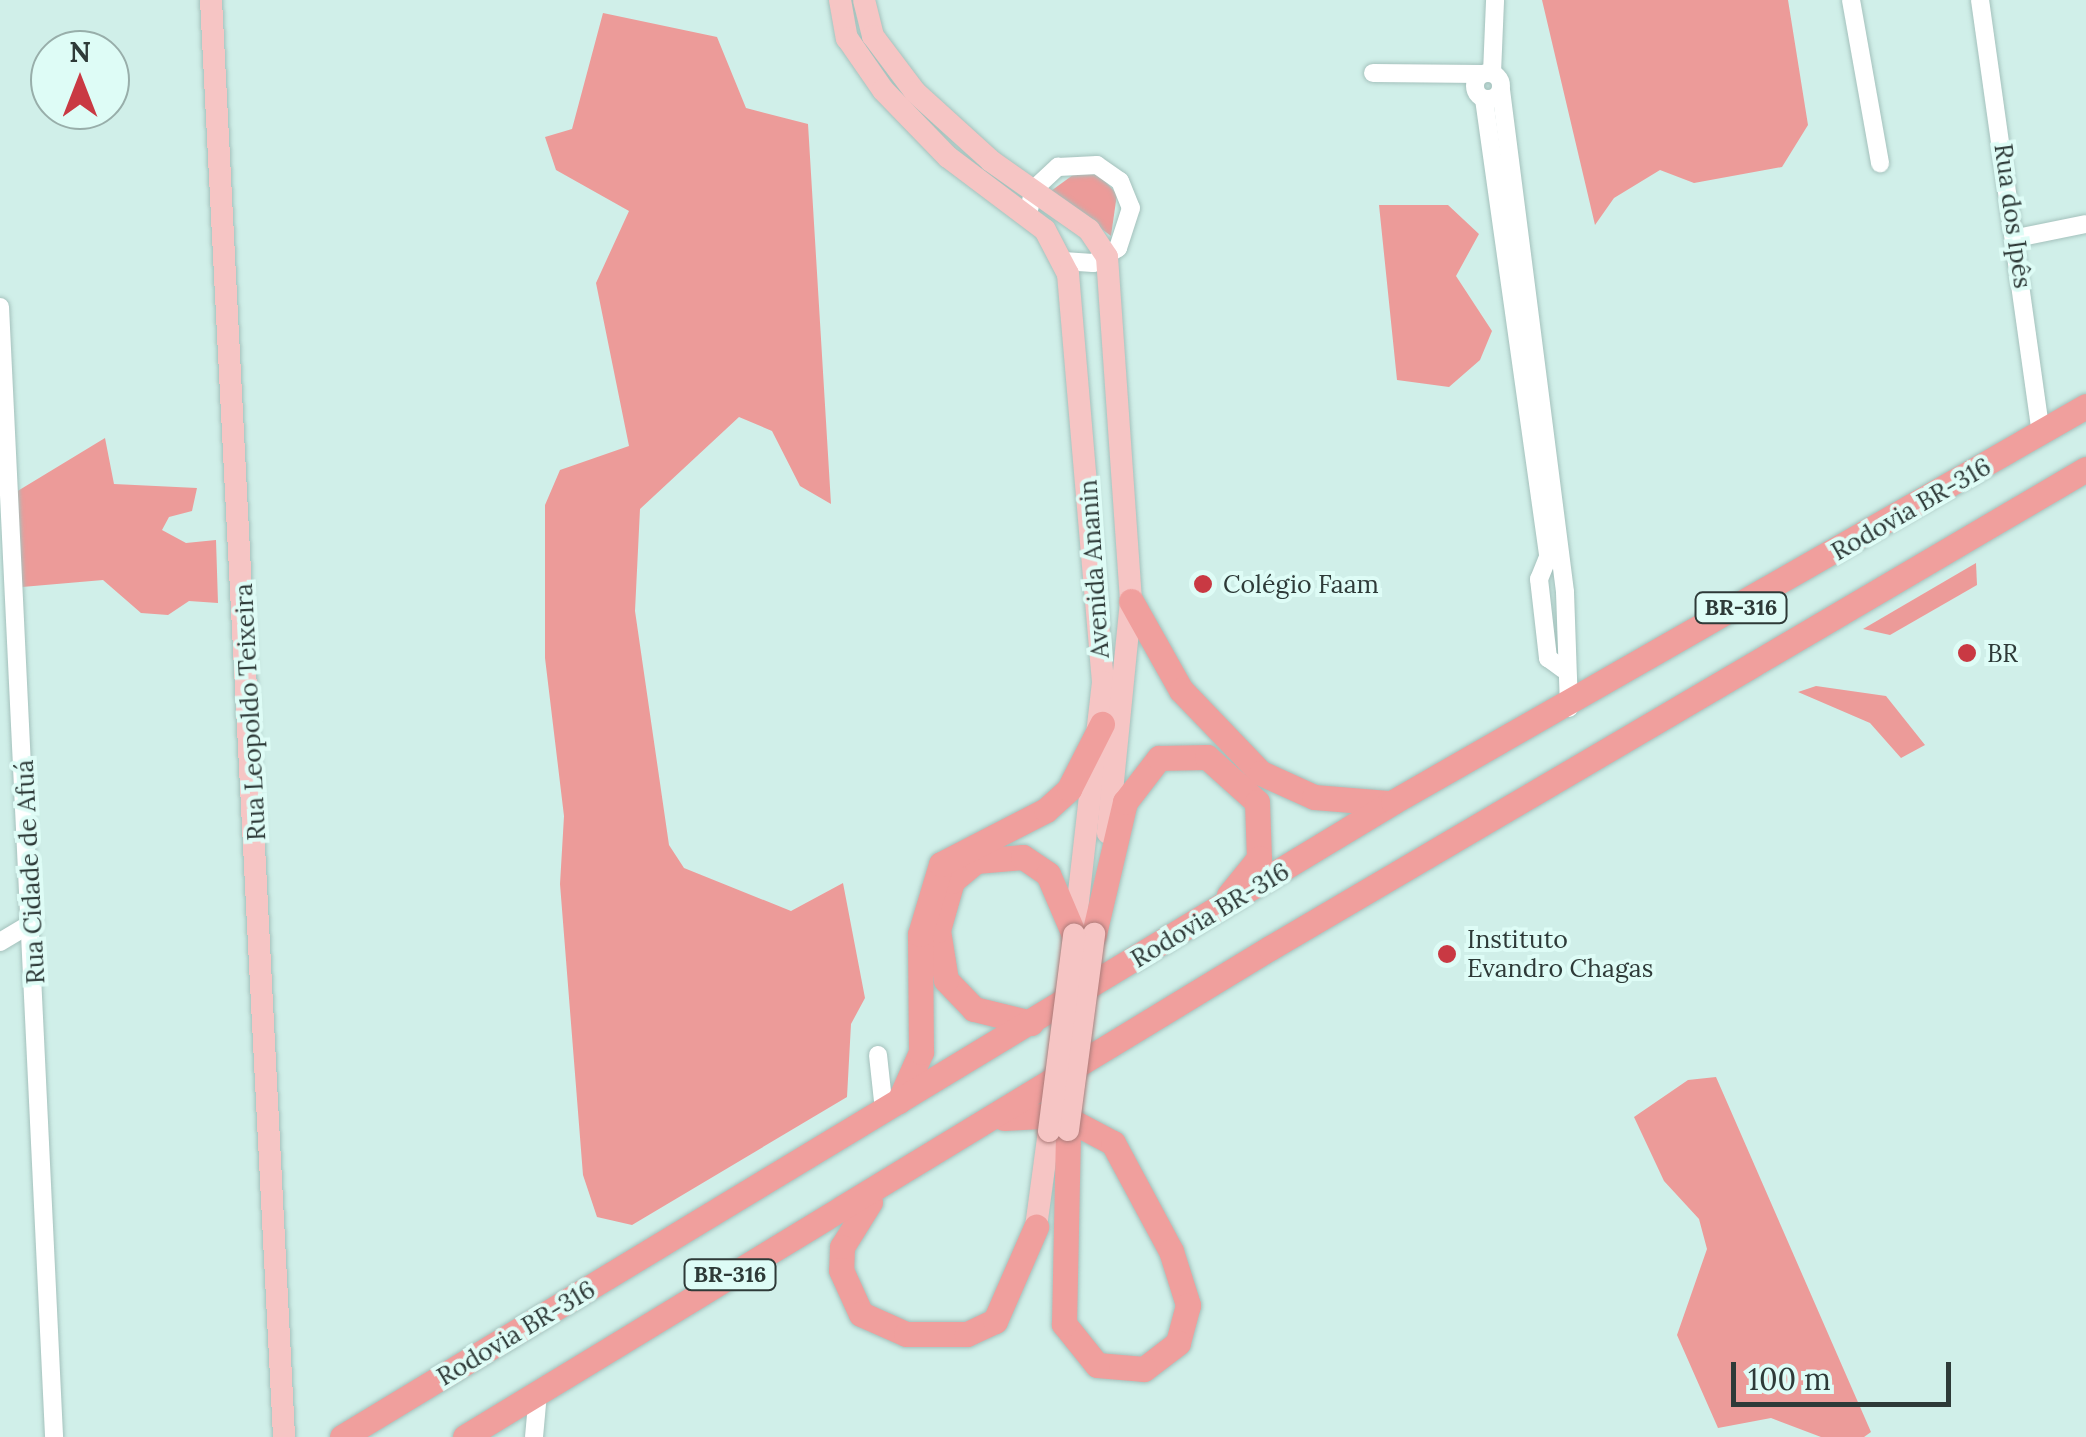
<!DOCTYPE html>
<html>
<head>
<meta charset="utf-8">
<style>
  body { margin:0 }
  #map { position:relative; width:2086px; height:1437px; overflow:hidden; background:#d0efe9; font-family:Lora,serif }
  div>[style] { position:absolute }
  .green>* { inset:0; background:#ec9b99 }
  .roads { filter:drop-shadow(0 0 2px #a4c1bc) drop-shadow(0 0 2px #a4c1bc) }
  .minor>* { height:18px; margin:-9px; padding:0 9px; transform-origin:9px; border-radius:9px; background:#fff }
  .minor>.ring { margin:-9px; padding:0; box-sizing:content-box; background:none; border:18px solid #fff; border-radius:50% }
  .major>* { height:22px; margin:-11px; padding:0 11px; transform-origin:11px; border-radius:11px; background:#f6c5c4 }
  .highway>* { height:25px; margin:-12.5px; padding:0 12.5px; transform-origin:12.5px; border-radius:12.5px; background:#f09f9d }
  .bridges { filter:drop-shadow(0 0 2px #ac7c7a) drop-shadow(0 0 2px #ac7c7a) }
  .major-bridge>* { height:22px; margin:-11px; padding:0 11px; transform-origin:11px; border-radius:11px; background:#f6c5c4 }
  .dots>* { width:28px; height:28px; translate:-50% -50%; box-sizing:border-box; border:5px solid #defcf6; border-radius:50% }
  span { translate:-50% -50%; white-space:nowrap; text-align:center; line-height:1.15; -webkit-text-stroke:8px #defcf6; paint-order:stroke }
  .shield-label span { padding:2px 8px; background:#defcf6; border:2px solid; border-radius:8px; -webkit-text-stroke-width:0 }
  .shield-label { font-size:22px; color:#2e3a38; font-weight:700 }
  .street-label { font-size:25px; color:#2e3a38 }
  .poi-label { font-size:25px; color:#2e3a38 }
  .left { translate:0 -50%; text-align:left }
  .north { position:absolute; left:30px; top:30px; width:100px; height:100px; box-sizing:border-box; background:#defcf6; border:2px solid #98aeaa; border-radius:50%; rotate:0deg; font-size:28px; font-weight:700; line-height:40px; text-align:center; color:#2e3a38 }
  .north::after { content:''; display:block; margin:auto; width:35px; height:45px; background:#c93943; clip-path:polygon(50% 0,100% 100%,50% 72%,0 100%) }
  .scale { position:absolute; left:1731px; top:1362px; width:220px; height:45px; box-sizing:border-box; border:5px solid #2e3a38; border-top:0; padding-left:12px; font-size:30px; line-height:35px; white-space:nowrap; color:#2e3a38; -webkit-text-stroke:8px #defcf6; paint-order:stroke }
</style>
</head>
<body>
<div id="map">
  <div class="green">
    <div style="clip-path:polygon(1542px 0,1788px 0,1808px 125px,1782px 167px,1694px 183px,1660px 170px,1614px 198px,1595px 225px)"></div>
    <div style="clip-path:polygon(603px 13px,717px 37px,746px 108px,808px 124px,831px 504px,800px 486px,772px 431px,739px 417px,640px 509px,635px 611px,669px 845px,684px 868px,791px 911px,843px 883px,865px 998px,851px 1024px,847px 1097px,632px 1225px,597px 1217px,583px 1175px,560px 884px,564px 816px,545px 658px,545px 505px,560px 470px,629px 446px,596px 283px,629px 211px,556px 170px,545px 137px,572px 129px)"></div>
    <div style="clip-path:polygon(1077px 172px,1099px 175px,1117px 194px,1111px 236px,1051px 191px)"></div>
    <div style="clip-path:polygon(1379px 205px,1448px 205px,1479px 234px,1456px 276px,1492px 331px,1480px 360px,1449px 387px,1397px 380px)"></div>
    <div style="clip-path:polygon(105px 438px,114px 484px,197px 488px,192px 511px,169px 517px,162px 530px,186px 543px,216px 540px,218px 603px,189px 601px,168px 615px,141px 613px,103px 580px,22px 587px,16px 492px)"></div>
    <div style="clip-path:polygon(1976px 563px,1977px 585px,1890px 635px,1863px 629px)"></div>
    <div style="clip-path:polygon(1816px 686px,1886px 696px,1925px 745px,1901px 758px,1870px 723px,1798px 692px)"></div>
    <div style="clip-path:polygon(1716px 1077px,1871px 1432px,1864px 1437px,1821px 1437px,1771px 1418px,1718px 1428px,1677px 1335px,1707px 1249px,1699px 1219px,1664px 1181px,1634px 1117px,1688px 1080px)"></div>
  </div>
  <div class="roads">
    <div class="minor">
      <div style="left:1851px;top:0;width:166px;rotate:79.9deg"></div>
      <div style="left:1980px;top:0;width:438px;rotate:82deg"></div>
      <div class="ring" style="left:1475px;top:73px;width:8px;height:8px"></div>
      <div style="left:1373px;top:73px;width:109px;rotate:0.5deg"></div>
      <div style="left:1492px;top:73px;width:73px;rotate:-87.6deg"></div>
      <div style="left:1501px;top:90px;width:506px;rotate:82.73deg"></div>
      <div style="left:1565px;top:592px;width:116px;rotate:88deg"></div>
      <div style="left:1484px;top:99px;width:462px;rotate:82deg"></div>
      <div style="left:1548px;top:557px;width:24px;rotate:112deg"></div>
      <div style="left:1539px;top:579px;width:80px;rotate:83.5deg"></div>
      <div style="left:1548px;top:658px;width:19px;rotate:36deg"></div>
      <div style="left:1028px;top:214px;width:26px;rotate:-77deg"></div>
      <div style="left:1034px;top:189px;width:33px;rotate:-43deg"></div>
      <div style="left:1058px;top:167px;width:39px;rotate:-3deg"></div>
      <div style="left:1097px;top:165px;width:28px;rotate:35deg"></div>
      <div style="left:1120px;top:181px;width:29px;rotate:68deg"></div>
      <div style="left:1131px;top:208px;width:42px;rotate:108deg"></div>
      <div style="left:1118px;top:248px;width:29px;rotate:149deg"></div>
      <div style="left:1093px;top:263px;width:30px;rotate:-176deg"></div>
      <div style="left:2017px;top:238px;width:70px;rotate:-11.5deg"></div>
      <div style="left:0;top:307px;width:1131px;rotate:87.26deg"></div>
      <div style="left:0;top:942px;width:39px;rotate:-31deg"></div>
      <div style="left:878px;top:1055px;width:55px;rotate:83.8deg"></div>
      <div style="left:534px;top:1437px;width:44px;rotate:-84.8deg"></div>
    </div>
    <div class="major">
      <div style="left:211px;top:0;width:1439px;rotate:87.09deg"></div>
      <div style="left:840px;top:0;width:39px;rotate:80deg"></div>
      <div style="left:847px;top:38px;width:63px;rotate:55.3deg"></div>
      <div style="left:883px;top:90px;width:93px;rotate:45.9deg"></div>
      <div style="left:948px;top:157px;width:121px;rotate:37deg"></div>
      <div style="left:1045px;top:230px;width:50px;rotate:62.4deg"></div>
      <div style="left:1068px;top:274px;width:409px;rotate:85.1deg"></div>
      <div style="left:1103px;top:682px;width:255px;rotate:96.5deg"></div>
      <div style="left:864px;top:0;width:37px;rotate:76deg"></div>
      <div style="left:873px;top:36px;width:70px;rotate:53.1deg"></div>
      <div style="left:915px;top:92px;width:103px;rotate:42.2deg"></div>
      <div style="left:991px;top:161px;width:120px;rotate:35.1deg"></div>
      <div style="left:1089px;top:230px;width:32px;rotate:56deg"></div>
      <div style="left:1107px;top:257px;width:345px;rotate:86deg"></div>
      <div style="left:1131px;top:601px;width:233px;rotate:95.7deg"></div>
      <div style="left:1036px;top:1227px;width:97px;rotate:-82.3deg"></div>
    </div>
    <div class="highway">
      <div style="left:1131px;top:601px;width:102px;rotate:60.7deg"></div>
      <div style="left:1181px;top:690px;width:115px;rotate:46.1deg"></div>
      <div style="left:1261px;top:773px;width:58px;rotate:24.4deg"></div>
      <div style="left:1314px;top:797px;width:74px;rotate:4.6deg"></div>
      <div style="left:1094px;top:934px;width:136px;rotate:-76.8deg"></div>
      <div style="left:1125px;top:802px;width:56px;rotate:-52.3deg"></div>
      <div style="left:1159px;top:758px;width:48px;rotate:-1.2deg"></div>
      <div style="left:1207px;top:757px;width:67px;rotate:42deg"></div>
      <div style="left:1257px;top:802px;width:56px;rotate:88deg"></div>
      <div style="left:1259px;top:858px;width:48px;rotate:129deg"></div>
      <div style="left:1031px;top:1023px;width:59px;rotate:-166.2deg"></div>
      <div style="left:974px;top:1009px;width:40px;rotate:-134deg"></div>
      <div style="left:946px;top:980px;width:51px;rotate:-99.1deg"></div>
      <div style="left:938px;top:930px;width:51px;rotate:-74.1deg"></div>
      <div style="left:952px;top:881px;width:31px;rotate:-40deg"></div>
      <div style="left:976px;top:861px;width:47px;rotate:-4.9deg"></div>
      <div style="left:1023px;top:857px;width:30px;rotate:34deg"></div>
      <div style="left:1048px;top:874px;width:66px;rotate:66.9deg"></div>
      <div style="left:899px;top:1101px;width:54px;rotate:-65.8deg"></div>
      <div style="left:921px;top:1052px;width:118px;rotate:-90.5deg"></div>
      <div style="left:920px;top:934px;width:73px;rotate:-73.3deg"></div>
      <div style="left:941px;top:864px;width:118px;rotate:-27.2deg"></div>
      <div style="left:1046px;top:810px;width:31px;rotate:-42deg"></div>
      <div style="left:1069px;top:789px;width:73px;rotate:-63.1deg"></div>
      <div style="left:1004px;top:1118px;width:56px;rotate:-3.1deg"></div>
      <div style="left:1060px;top:1115px;width:60px;rotate:27.8deg"></div>
      <div style="left:1113px;top:1143px;width:123px;rotate:61.8deg"></div>
      <div style="left:1171px;top:1251px;width:57px;rotate:72.5deg"></div>
      <div style="left:1188px;top:1305px;width:39px;rotate:105deg"></div>
      <div style="left:1178px;top:1343px;width:43px;rotate:142.6deg"></div>
      <div style="left:1144px;top:1369px;width:47px;rotate:-175.1deg"></div>
      <div style="left:1097px;top:1365px;width:53px;rotate:-128.8deg"></div>
      <div style="left:1064px;top:1324px;width:194px;rotate:-88.8deg"></div>
      <div style="left:870px;top:1202px;width:53px;rotate:121.9deg"></div>
      <div style="left:842px;top:1247px;width:23px;rotate:92deg"></div>
      <div style="left:841px;top:1270px;width:48px;rotate:65.6deg"></div>
      <div style="left:861px;top:1314px;width:49px;rotate:24deg"></div>
      <div style="left:906px;top:1334px;width:61px"></div>
      <div style="left:967px;top:1334px;width:31px;rotate:-25deg"></div>
      <div style="left:995px;top:1321px;width:103px;rotate:-66.4deg"></div>
      <div style="left:342px;top:1437px;width:1228px;rotate:-31.14deg"></div>
      <div style="left:1393px;top:802px;width:798px;rotate:-29.74deg"></div>
      <div style="left:465px;top:1437px;width:942px;rotate:-31.28deg"></div>
      <div style="left:1270px;top:948px;width:946px;rotate:-30.41deg"></div>
    </div>
  </div>
  <div class="bridges">
    <div class="major-bridge">
      <div style="left:1068px;top:1130px;width:198px;rotate:-82.4deg"></div>
      <div style="left:1049px;top:1131px;width:198px;rotate:-82.7deg"></div>
    </div>
  </div>
  <div class="dots">
    <div style="left:1203px;top:584px;background:#c93943"></div>
    <div style="left:1967px;top:653px;background:#c93943"></div>
    <div style="left:1447px;top:954px;background:#c93943"></div>
  </div>
  <div class="shield-label">
    <span style="left:1741px;top:608px">BR-316</span>
    <span style="left:730px;top:1275px">BR-316</span>
  </div>
  <div class="street-label">
    <span style="left:2013px;top:216px;rotate:82deg">Rua dos Ipês</span>
    <span style="left:1911px;top:509px;rotate:-30deg">Rodovia BR-316</span>
    <span style="left:1094px;top:569px;rotate:-94deg">Avenida Ananin</span>
    <span style="left:250px;top:712px;rotate:-93deg">Rua Leopoldo Teixeira</span>
    <span style="left:30px;top:872px;rotate:-93deg">Rua Cidade de Afuá</span>
    <span style="left:1210px;top:915px;rotate:-31deg">Rodovia BR-316</span>
    <span style="left:516px;top:1333px;rotate:-31deg">Rodovia BR-316</span>
  </div>
  <div class="poi-label">
    <span class="left" style="left:1223px;top:584px">Colégio Faam</span>
    <span class="left" style="left:1987px;top:653px">BR</span>
    <span class="left" style="left:1467px;top:954px">Instituto<br>Evandro Chagas</span>
  </div>
  <div class="north">N</div>
  <div class="scale">100 m</div>
</div>
</body>
</html>
